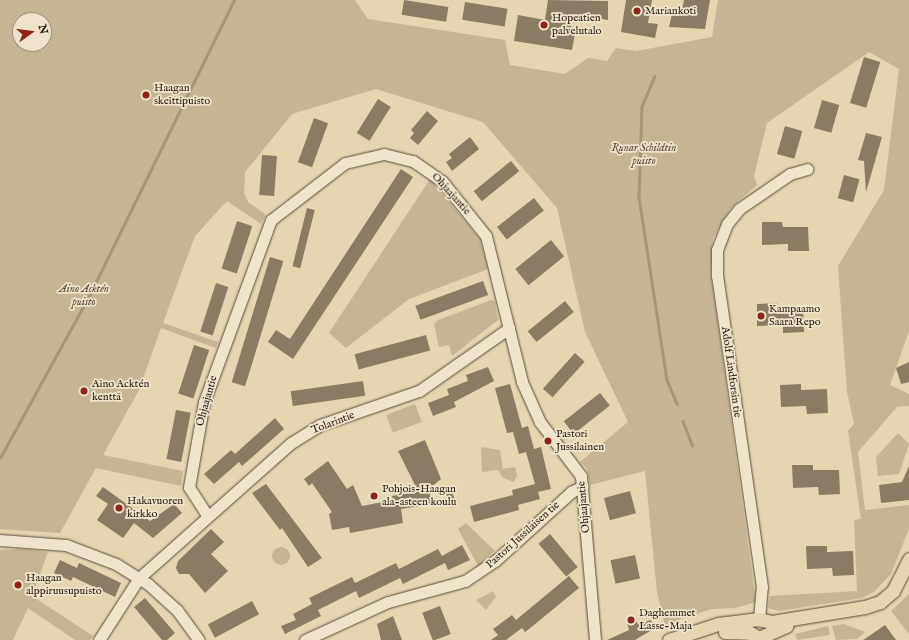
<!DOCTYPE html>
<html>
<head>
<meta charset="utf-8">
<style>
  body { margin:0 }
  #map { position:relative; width:909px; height:640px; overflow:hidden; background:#e5d5b0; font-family:"IM FELL English",serif }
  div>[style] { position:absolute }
  .green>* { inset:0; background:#c5b595; transform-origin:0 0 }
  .round { border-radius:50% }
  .stream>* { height:2.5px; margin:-1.25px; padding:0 1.25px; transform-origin:1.25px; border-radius:1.25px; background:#a4967a }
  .building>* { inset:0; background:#8a7c64; transform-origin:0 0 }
  .roads { filter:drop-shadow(0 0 1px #564a3a) drop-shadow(0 0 1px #564a3a) }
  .minor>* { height:11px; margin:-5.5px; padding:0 5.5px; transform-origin:5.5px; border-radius:5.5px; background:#eee4cc }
  .major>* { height:13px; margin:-6.5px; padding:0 6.5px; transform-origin:6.5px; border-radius:6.5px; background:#e5d5b0 }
  .dots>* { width:11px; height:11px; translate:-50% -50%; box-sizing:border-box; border:2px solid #eee4cc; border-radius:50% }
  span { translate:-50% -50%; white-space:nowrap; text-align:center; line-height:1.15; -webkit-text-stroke:3.5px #eee4cc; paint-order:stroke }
  .poi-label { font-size:11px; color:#271b12 }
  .left { translate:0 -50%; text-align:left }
  .park-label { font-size:11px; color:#564939; font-style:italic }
  .street-label { font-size:11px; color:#271b12 }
  .north { position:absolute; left:12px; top:12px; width:40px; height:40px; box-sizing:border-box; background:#eee4cc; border:1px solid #9e9482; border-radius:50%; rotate:76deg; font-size:11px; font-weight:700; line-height:16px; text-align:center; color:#271b12 }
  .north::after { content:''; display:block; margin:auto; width:14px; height:18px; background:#8f2418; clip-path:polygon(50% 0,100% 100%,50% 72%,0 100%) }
</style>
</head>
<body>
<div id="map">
  <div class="green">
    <div style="clip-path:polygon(evenodd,0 0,355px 0,368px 19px,505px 40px,510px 65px,565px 74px,588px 58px,607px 61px,616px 48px,636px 51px,712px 37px,718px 0,909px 0,909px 331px,890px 385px,909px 394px,909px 406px,897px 407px,858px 452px,865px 510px,909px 505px,909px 529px,891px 574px,874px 592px,862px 598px,779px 611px,768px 608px,770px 596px,857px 591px,854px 520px,861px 519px,848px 431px,854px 424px,847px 392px,838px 266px,884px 190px,899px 69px,869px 52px,767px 123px,754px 176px,757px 185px,731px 208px,713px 238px,711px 275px,756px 602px,736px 608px,712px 609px,680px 619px,666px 630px,657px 592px,645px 471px,590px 485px,587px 469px,580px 462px,628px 422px,585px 332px,557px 208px,483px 122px,376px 89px,292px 114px,245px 172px,244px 193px,248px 202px,266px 215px,261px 224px,227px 201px,195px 236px,163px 323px,218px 342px,216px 348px,161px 328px,139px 390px,103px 455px,183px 471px,181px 486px,96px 468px,60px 533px,0 529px,0 0,20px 20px,44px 20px,44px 44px,20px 44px,20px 20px)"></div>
    <div style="clip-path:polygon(430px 179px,480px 239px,488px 269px,409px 299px,346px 348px,329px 333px)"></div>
    <div style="clip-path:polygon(491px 300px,495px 301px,498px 320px,452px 356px,449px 345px,439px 347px,434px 324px,438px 320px)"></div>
    <div style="left:415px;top:404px;width:19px;height:31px;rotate:69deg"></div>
    <div style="clip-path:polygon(898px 433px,909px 444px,899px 474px,878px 476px,876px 457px)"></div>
    <div style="clip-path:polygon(481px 447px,500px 450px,503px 469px,515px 467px,517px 475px,514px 482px,503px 478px,498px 470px,482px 472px)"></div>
    <div style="clip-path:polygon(466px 523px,495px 551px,478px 566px,458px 529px)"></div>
    <div class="round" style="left:272px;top:547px;width:18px;height:18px"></div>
    <div style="clip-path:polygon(20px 549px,48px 552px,32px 596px,93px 636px,90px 640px,75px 640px,28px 608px,13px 640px,0 640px,0 550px)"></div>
    <div style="clip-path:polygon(493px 591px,496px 597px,486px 610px,476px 600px)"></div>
    <div style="clip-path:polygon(909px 594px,909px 634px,891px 611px)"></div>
    <div style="clip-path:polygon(844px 624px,865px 632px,857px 639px,836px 640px,832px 626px)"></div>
    <div style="clip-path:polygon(828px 626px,830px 635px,797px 640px,795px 634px)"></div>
  </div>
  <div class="stream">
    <div style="left:655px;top:76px;width:33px;rotate:113deg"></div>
    <div style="left:642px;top:106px;width:91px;rotate:91.9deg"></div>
    <div style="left:639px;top:197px;width:185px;rotate:81.3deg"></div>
    <div style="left:667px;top:380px;width:26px;rotate:67deg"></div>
    <div style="left:683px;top:421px;width:26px;rotate:69deg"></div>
    <div style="left:0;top:458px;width:185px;rotate:-61.2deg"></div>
    <div style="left:89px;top:296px;width:330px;rotate:-63.9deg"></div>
  </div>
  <div class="building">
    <div style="left:404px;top:0;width:45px;height:15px;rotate:9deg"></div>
    <div style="clip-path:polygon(548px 0,608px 1px,608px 20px,572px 14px,571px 27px,576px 28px,572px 50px,514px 41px,518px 15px,545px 20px)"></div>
    <div style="clip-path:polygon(626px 0,652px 0,648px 23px,658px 24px,655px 38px,621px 32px)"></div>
    <div style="clip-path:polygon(684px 0,710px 0,705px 29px,669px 27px,672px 14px,681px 15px)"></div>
    <div style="left:465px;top:2px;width:43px;height:18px;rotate:9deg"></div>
    <div style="left:864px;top:57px;width:17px;height:48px;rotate:17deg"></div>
    <div style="left:378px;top:99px;width:15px;height:40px;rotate:32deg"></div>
    <div style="left:822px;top:100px;width:18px;height:29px;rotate:16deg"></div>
    <div style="clip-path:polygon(427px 111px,438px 121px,418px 145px,410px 138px,414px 133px,411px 130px)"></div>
    <div style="left:314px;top:118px;width:15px;height:47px;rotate:20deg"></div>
    <div style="left:785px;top:126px;width:18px;height:29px;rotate:16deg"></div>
    <div style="clip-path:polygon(866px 133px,882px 137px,866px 192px,864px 161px,858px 160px)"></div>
    <div style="clip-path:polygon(470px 137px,479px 149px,452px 171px,446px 162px,452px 158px,449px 154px)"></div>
    <div style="left:262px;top:155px;width:15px;height:40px;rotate:4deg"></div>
    <div style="left:511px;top:161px;width:13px;height:48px;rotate:51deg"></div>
    <div style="clip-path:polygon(401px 169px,413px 177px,293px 359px,268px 342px,276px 330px,290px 339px)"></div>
    <div style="left:844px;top:175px;width:16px;height:24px;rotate:15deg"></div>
    <div style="left:534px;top:198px;width:16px;height:47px;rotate:52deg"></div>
    <div style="left:307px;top:208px;width:8px;height:60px;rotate:14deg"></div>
    <div style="left:237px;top:221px;width:16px;height:50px;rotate:18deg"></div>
    <div style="clip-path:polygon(762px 222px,782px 222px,783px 227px,808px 227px,809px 251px,788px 251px,788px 244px,762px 245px)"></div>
    <div style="left:551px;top:240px;width:21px;height:46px;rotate:51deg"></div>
    <div style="left:270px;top:257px;width:14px;height:131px;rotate:17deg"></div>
    <div style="left:483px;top:281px;width:15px;height:72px;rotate:70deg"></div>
    <div style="left:216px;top:283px;width:13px;height:51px;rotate:18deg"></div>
    <div style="left:565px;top:301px;width:14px;height:48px;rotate:51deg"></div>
    <div style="clip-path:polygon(777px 303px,778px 309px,803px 308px,804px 332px,783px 333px,783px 325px,757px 326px,757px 304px)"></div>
    <div style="left:426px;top:335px;width:16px;height:74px;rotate:75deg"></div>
    <div style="left:194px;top:345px;width:16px;height:51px;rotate:18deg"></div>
    <div style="left:575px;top:353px;width:13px;height:48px;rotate:42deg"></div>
    <div style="clip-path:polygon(909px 362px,909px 382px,901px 384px,896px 368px)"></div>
    <div style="clip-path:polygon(488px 367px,494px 381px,454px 402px,456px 407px,433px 416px,428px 403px,449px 395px,447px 389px,468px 381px,466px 375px)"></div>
    <div style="left:363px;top:381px;width:15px;height:73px;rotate:82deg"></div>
    <div style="clip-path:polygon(510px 384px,522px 428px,528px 426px,534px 449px,541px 447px,551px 489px,538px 492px,540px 499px,518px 505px,519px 510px,474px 522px,470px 506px,513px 495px,512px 490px,535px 484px,526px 452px,519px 454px,513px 432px,507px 433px,495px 388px)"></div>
    <div style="clip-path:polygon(801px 384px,801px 390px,827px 389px,828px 413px,807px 414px,806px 406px,781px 407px,780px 385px)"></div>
    <div style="left:600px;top:393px;width:16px;height:46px;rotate:52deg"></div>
    <div style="left:176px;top:410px;width:15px;height:50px;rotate:11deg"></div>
    <div style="clip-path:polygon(275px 418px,284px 429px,242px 466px,239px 462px,214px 484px,204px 474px,231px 450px,235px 454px)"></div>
    <div style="clip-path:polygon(425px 440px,441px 479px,429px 489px,432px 504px,401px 509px,403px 523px,350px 533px,349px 527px,332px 530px,329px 514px,332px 512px,312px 483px,309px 486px,304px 479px,328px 461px,347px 489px,353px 485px,362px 506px,393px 500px,392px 496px,418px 491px,398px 451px)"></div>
    <div style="clip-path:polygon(792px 465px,813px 465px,813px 470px,839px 470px,840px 494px,819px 495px,818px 487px,793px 488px)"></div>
    <div style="clip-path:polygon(909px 466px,909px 500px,881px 503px,879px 485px,902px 482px)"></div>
    <div style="clip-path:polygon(266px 484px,322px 558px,308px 567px,282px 528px,280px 530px,252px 493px)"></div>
    <div style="clip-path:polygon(103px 487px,150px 521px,174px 504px,182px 513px,153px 538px,134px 523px,123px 538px,97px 520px,108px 504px,96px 496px)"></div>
    <div style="left:450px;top:487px;width:19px;height:6px;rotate:69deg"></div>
    <div style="left:630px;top:491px;width:23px;height:27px;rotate:75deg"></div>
    <div style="clip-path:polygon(211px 529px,224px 542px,211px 554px,228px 571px,205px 593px,189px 574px,179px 574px,176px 568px,178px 561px)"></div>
    <div style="left:550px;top:534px;width:43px;height:15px;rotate:50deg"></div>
    <div style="clip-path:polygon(462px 545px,470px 560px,448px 570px,445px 563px,403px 584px,400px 578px,359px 598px,356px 591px,318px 610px,321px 616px,285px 634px,281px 626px,296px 620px,293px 614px,312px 604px,309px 598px,352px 577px,355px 583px,396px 563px,399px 569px,438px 549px,442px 556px)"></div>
    <div style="clip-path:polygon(806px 546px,827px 546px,827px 552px,853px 551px,854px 575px,833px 576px,832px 568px,807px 569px)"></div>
    <div style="left:635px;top:555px;width:24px;height:25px;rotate:78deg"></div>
    <div style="clip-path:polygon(60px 560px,77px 568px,79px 563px,121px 583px,115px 597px,73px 577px,71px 581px,54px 573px)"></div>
    <div style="clip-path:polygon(569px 576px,579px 588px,529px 629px,525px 632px,522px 628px,506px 640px,491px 640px,498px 635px,493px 629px,512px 615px,516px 620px)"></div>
    <div style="clip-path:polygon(145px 598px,175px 633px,167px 640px,162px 640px,134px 607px)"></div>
    <div style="left:252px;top:601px;width:15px;height:50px;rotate:62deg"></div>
    <div style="left:440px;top:606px;width:30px;height:19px;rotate:69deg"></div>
    <div style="clip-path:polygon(393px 616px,402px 640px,381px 640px,377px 624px)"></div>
    <div style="clip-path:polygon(633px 617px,639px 625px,650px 620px,657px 627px,635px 640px,607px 640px,629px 630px,626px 620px)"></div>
    <div style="clip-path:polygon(885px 625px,896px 640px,863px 640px,872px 634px)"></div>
  </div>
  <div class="roads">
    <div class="minor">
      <div style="left:207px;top:515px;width:33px;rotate:-123deg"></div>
      <div style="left:189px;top:487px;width:86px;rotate:-80deg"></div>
      <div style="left:204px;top:402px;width:194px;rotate:-69.8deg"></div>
      <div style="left:271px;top:220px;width:93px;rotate:-37.6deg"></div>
      <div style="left:345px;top:163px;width:40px;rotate:-13deg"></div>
      <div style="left:384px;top:154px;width:30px;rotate:14deg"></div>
      <div style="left:413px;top:161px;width:35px;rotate:35deg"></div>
      <div style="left:442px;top:181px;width:70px;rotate:51.3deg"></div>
      <div style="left:486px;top:236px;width:150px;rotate:76.1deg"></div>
      <div style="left:522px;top:382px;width:44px;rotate:65.8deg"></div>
      <div style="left:540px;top:422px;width:68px;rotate:52.8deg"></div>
      <div style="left:581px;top:476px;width:165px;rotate:85.1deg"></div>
      <div style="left:0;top:540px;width:66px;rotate:4.3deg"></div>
      <div style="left:66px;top:545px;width:53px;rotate:20.8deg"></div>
      <div style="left:116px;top:564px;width:38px;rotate:32deg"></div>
      <div style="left:148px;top:584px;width:39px;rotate:42deg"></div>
      <div style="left:177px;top:610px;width:37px;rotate:54deg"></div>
      <div style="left:759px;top:619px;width:32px;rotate:-85deg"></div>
      <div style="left:762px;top:587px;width:314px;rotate:-98.2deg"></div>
      <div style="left:717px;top:276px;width:26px;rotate:-90deg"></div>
      <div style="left:717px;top:250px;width:28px;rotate:-69deg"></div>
      <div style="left:727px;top:224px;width:19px;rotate:-51deg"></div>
      <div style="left:739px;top:209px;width:62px;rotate:-34.5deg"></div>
      <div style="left:790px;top:174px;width:18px;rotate:-16deg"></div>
      <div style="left:99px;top:640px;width:74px;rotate:-57.2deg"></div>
      <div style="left:139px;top:578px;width:203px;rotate:-41.6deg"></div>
      <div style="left:291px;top:443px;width:34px;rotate:-32deg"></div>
      <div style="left:320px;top:425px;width:105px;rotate:-19deg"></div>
      <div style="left:419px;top:391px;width:110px;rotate:-35deg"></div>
      <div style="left:305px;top:640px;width:91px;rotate:-24.6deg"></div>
      <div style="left:388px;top:602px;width:80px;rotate:-15.3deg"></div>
      <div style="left:465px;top:581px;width:36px;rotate:-34deg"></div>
      <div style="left:495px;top:561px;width:103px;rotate:-42.2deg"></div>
      <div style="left:571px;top:492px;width:13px;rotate:-27deg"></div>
    </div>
    <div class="major">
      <div style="left:725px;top:632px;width:25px;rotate:2deg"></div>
      <div style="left:750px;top:633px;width:10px;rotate:29deg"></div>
      <div style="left:759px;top:638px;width:30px;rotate:-24deg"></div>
      <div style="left:669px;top:640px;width:52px;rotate:-18.1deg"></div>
      <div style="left:718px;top:624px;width:39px;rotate:-7deg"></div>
      <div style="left:757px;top:619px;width:15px;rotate:11deg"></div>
      <div style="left:772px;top:622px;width:94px;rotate:-9.2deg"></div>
      <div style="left:865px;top:607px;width:16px;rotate:-18deg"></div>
      <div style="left:880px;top:602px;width:17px;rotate:-40deg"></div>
      <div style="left:893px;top:591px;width:36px;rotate:-63deg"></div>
    </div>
  </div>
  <div class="dots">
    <div style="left:637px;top:11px;background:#8f2418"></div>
    <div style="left:544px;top:25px;background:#8f2418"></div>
    <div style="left:146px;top:95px;background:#8f2418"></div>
    <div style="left:761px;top:316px;background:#8f2418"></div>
    <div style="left:84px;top:391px;background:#8f2418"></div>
    <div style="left:548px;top:441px;background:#8f2418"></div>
    <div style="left:374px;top:496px;background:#8f2418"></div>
    <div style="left:119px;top:508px;background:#8f2418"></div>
    <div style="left:18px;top:585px;background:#8f2418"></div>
    <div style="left:631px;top:620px;background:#8f2418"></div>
  </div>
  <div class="poi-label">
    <span class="left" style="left:645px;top:11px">Mariankoti</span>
    <span class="left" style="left:552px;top:25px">Hopeatien<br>palvelutalo</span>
    <span class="left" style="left:154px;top:95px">Haagan<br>skeittipuisto</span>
    <span class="left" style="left:769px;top:316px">Kampaamo<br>Saara Repo</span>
    <span class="left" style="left:92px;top:391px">Aino Acktén<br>kenttä</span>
    <span class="left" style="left:556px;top:441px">Pastori<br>Jussilainen</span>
    <span class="left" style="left:382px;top:496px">Pohjois-Haagan<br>ala-asteen koulu</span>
    <span class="left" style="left:127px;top:508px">Hakavuoren<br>kirkko</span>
    <span class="left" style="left:26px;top:585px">Haagan<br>alppiruusupuisto</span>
    <span class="left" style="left:639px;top:620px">Daghemmet<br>Lasse-Maja</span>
  </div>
  <div class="park-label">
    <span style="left:644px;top:155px">Runar Schildtin<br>puisto</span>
    <span style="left:84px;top:296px">Aino Acktén<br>puisto</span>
  </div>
  <div class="street-label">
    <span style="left:451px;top:194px;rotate:48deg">Ohjaajantie</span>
    <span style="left:731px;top:372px;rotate:82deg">Adolf Lindforsin tie</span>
    <span style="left:207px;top:401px;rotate:-74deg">Ohjaajantie</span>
    <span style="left:333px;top:423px;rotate:-21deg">Tolarintie</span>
    <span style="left:584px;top:507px;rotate:-95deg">Ohjaajantie</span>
    <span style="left:523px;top:535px;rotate:-42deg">Pastori Jussilaisen tie</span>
  </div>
  <div class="north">N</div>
</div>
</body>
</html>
